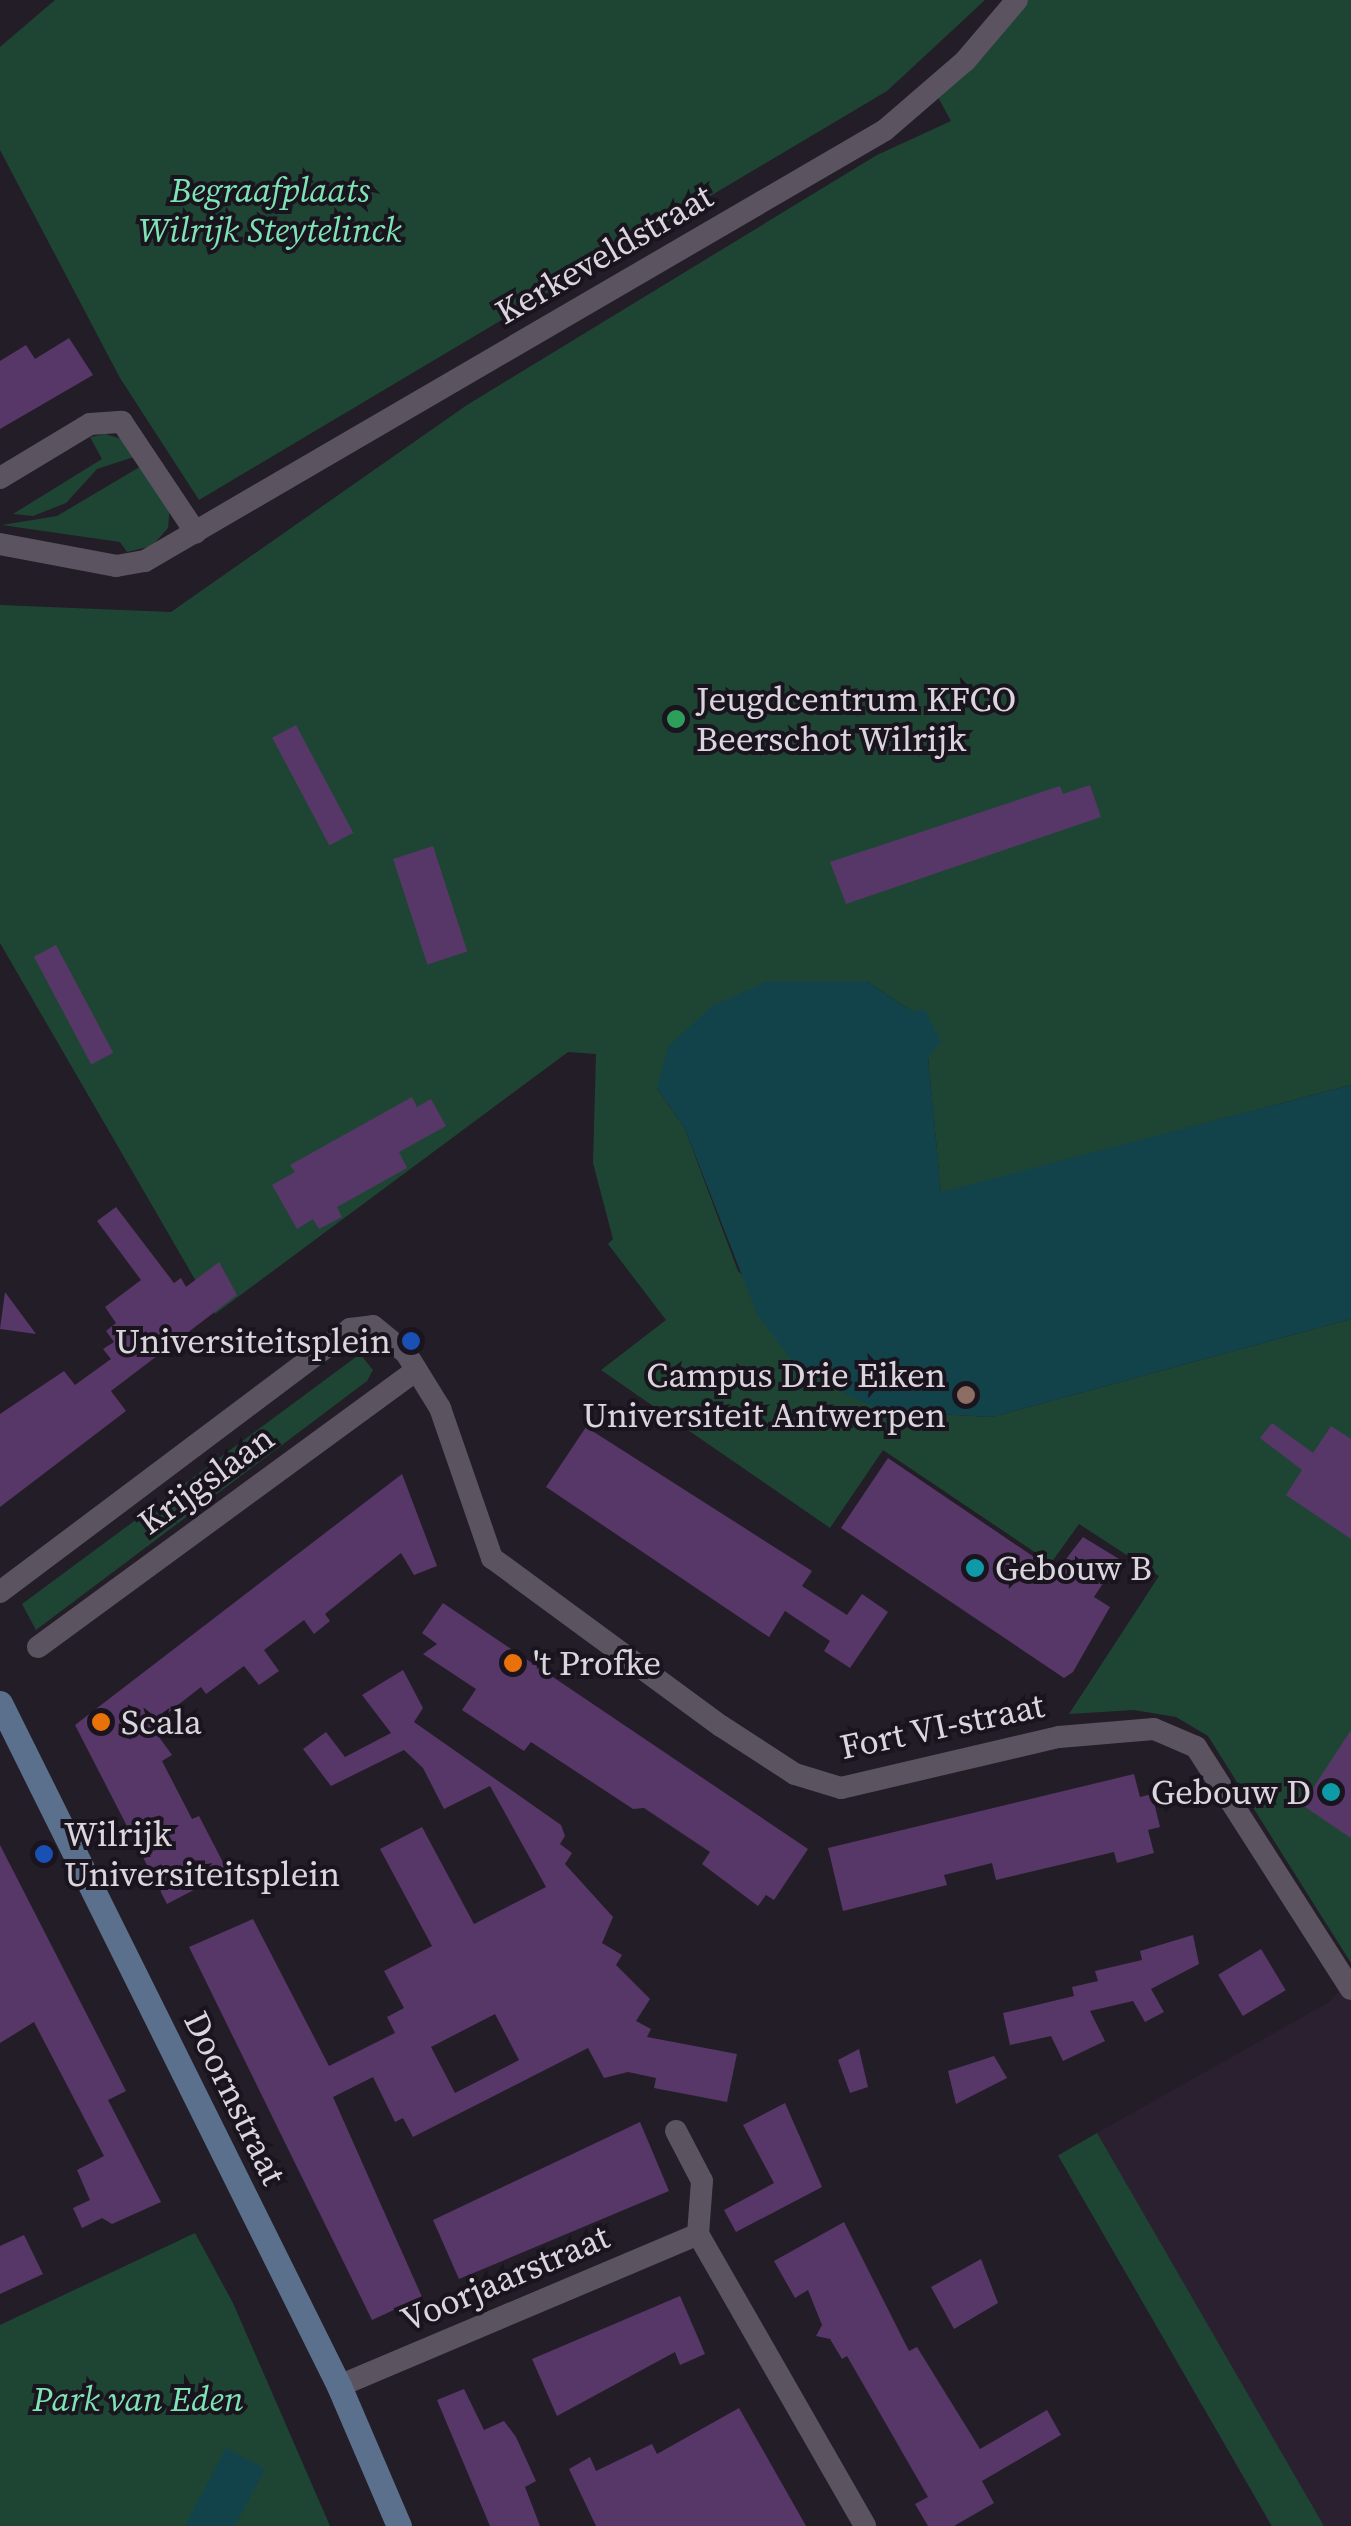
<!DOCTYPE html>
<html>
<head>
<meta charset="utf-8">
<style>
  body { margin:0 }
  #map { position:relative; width:1351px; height:2526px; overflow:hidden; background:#231d27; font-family:"Source Serif 4",serif }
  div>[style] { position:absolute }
  .built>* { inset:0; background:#2b2030 }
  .green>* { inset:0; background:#1e4533; transform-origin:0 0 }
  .water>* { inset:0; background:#12434b }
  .building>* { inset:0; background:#573767; transform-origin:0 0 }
  .street>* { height:22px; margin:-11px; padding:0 11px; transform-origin:11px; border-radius:11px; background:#5b5360 }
  .secondary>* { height:25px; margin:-12.5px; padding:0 12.5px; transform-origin:12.5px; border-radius:12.5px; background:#5a708c }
  .dots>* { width:28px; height:28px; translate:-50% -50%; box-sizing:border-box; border:5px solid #1a141e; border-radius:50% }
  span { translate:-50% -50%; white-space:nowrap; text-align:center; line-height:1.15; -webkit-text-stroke:8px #1a141e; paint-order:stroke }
  .park-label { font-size:35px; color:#7ee4b5; font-style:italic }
  .street-label { font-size:35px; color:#dbd6de }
  .poi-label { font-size:35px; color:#dbd6de }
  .left { translate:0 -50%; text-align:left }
  .right { translate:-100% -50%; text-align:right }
</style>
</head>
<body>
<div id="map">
  <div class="built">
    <div style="clip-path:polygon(1351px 1979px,1351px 2526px,1271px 2526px,1058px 2155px,1329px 2002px)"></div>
  </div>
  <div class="green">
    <div style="clip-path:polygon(55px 0,985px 0,887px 91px,199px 500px,120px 378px,0 150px,0 47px)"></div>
    <div style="clip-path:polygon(1017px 0,1351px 0,1351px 1085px,941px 1193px,928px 1057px,912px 1011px,866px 981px,657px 1088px,685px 1129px,738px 1271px,881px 1411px,992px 1417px,1351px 1319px,1351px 1963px,1208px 1736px,1176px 1717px,1134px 1710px,1069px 1714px,1159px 1576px,1079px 1524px,1051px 1563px,883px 1450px,830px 1528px,601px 1370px,666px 1320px,608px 1244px,613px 1239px,593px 1163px,596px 1054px,568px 1052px,215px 1314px,0 943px,0 605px,171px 612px,467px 405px,877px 155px,951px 121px,933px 88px)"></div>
    <div style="clip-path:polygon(105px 434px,122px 439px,137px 456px,97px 469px,66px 503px,33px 516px,13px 514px,102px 459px,90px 437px)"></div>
    <div style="clip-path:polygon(143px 465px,170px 506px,168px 528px,152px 546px,127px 552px,120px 542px,2px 525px,57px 516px)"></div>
    <div style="clip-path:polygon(360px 1354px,373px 1370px,367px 1381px,36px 1630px,22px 1604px)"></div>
    <div style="left:1097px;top:2133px;width:453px;height:45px;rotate:60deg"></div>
    <div style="clip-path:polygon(195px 2233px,233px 2303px,330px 2526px,0 2526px,0 2325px)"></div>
  </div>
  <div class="water">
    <div style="clip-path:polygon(768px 981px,866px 981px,912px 1011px,925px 1010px,941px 1042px,928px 1057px,941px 1192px,1351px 1085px,1351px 1319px,992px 1417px,881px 1411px,838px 1390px,795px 1365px,757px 1314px,685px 1129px,657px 1088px,668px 1047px,712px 1006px)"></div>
    <div style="clip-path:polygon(226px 2448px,265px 2469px,235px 2526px,185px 2526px)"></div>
  </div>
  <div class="building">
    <div style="clip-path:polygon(69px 338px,93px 375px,0 429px,0 361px,26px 345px,35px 359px)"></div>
    <div style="left:296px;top:725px;width:122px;height:27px;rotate:62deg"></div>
    <div style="clip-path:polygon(1090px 785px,1101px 817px,846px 904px,830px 862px,1060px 786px,1063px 794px)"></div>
    <div style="left:433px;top:846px;width:111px;height:42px;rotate:72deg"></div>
    <div style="left:56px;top:945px;width:122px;height:25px;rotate:62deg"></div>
    <div style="clip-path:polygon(412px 1097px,417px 1107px,431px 1099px,446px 1126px,399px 1152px,407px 1168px,337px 1207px,342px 1217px,319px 1229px,313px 1219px,297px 1229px,272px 1185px,295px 1172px,290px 1165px)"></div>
    <div style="clip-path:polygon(116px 1207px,174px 1283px,181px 1278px,186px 1287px,219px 1262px,237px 1295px,111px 1391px,126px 1411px,0 1507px,0 1414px,64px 1371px,75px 1385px,111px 1359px,103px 1349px,114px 1342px,106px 1331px,116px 1323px,105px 1307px,141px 1280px,97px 1221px)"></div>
    <div style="clip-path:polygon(5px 1292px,36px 1334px,0 1329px)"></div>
    <div style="clip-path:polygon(1272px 1423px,1313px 1453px,1331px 1426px,1351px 1439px,1351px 1539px,1286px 1495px,1302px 1470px,1260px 1438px)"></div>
    <div style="clip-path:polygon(586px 1427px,812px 1571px,802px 1586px,847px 1615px,862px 1594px,888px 1612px,850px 1668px,824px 1651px,830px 1641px,785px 1611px,769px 1637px,546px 1487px)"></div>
    <div style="clip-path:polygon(888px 1458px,1056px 1572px,1083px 1537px,1119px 1559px,1094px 1597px,1110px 1607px,1073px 1672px,1064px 1678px,841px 1528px)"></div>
    <div style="clip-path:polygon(402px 1474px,437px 1566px,414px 1575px,401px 1553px,325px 1614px,330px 1621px,314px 1634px,304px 1620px,264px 1650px,279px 1671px,259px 1685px,244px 1666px,206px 1694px,201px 1687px,151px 1726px,172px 1755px,162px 1761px,192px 1819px,199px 1816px,228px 1872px,167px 1904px,75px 1725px)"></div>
    <div style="clip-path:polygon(443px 1603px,808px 1849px,774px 1900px,766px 1895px,758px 1906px,702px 1864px,710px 1852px,644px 1808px,633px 1809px,531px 1742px,524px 1751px,462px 1710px,476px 1689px,423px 1654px,437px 1644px,422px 1633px)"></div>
    <div style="clip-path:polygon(evenodd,403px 1670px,423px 1708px,414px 1722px,561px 1825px,565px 1836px,560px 1844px,572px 1853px,565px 1864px,613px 1917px,602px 1943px,622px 1955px,616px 1965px,650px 1999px,636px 2021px,651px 2029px,647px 2037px,737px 2054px,727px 2102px,654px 2088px,656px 2078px,628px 2072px,604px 2078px,588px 2048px,413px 2137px,403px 2118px,395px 2122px,373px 2077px,333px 2097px,422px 2297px,372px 2320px,189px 1947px,253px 1919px,329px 2066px,395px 2033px,387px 2017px,404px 2008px,384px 1971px,432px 1946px,380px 1849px,422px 1827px,474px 1924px,546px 1887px,490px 1786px,444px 1809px,423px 1768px,404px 1750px,331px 1786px,303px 1749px,326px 1732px,345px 1757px,391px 1733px,362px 1695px,403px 1670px,495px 2014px,519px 2060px,455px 2093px,431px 2047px,495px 2014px)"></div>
    <div style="clip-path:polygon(1351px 1730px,1351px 1838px,1302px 1805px)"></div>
    <div style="clip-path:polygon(1134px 1774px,1140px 1797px,1152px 1794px,1160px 1827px,1148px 1830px,1154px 1853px,1117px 1863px,1114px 1852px,996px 1880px,992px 1863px,944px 1875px,947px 1885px,843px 1911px,828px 1848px)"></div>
    <div style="clip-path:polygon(0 1845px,126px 2091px,108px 2100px,161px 2202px,112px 2224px,102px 2218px,82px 2228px,73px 2208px,90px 2200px,77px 2170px,104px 2156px,34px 2022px,0 2043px)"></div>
    <div style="clip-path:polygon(1193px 1935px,1199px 1964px,1151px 1989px,1164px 2012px,1145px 2022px,1133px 2001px,1090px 2011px,1105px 2041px,1063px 2061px,1051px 2036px,1010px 2045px,1003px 2013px,1074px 1996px,1072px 1987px,1098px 1981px,1095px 1971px,1142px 1960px,1140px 1951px)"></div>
    <div style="left:1261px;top:1949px;width:48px;height:50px;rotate:59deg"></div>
    <div style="clip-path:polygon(859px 2049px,868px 2087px,850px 2093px,838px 2060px)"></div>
    <div style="clip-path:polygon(994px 2056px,1007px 2078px,956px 2104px,948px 2071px)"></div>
    <div style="clip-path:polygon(785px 2103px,822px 2187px,736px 2232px,724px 2210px,774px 2183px,743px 2125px)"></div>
    <div style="clip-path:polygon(640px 2122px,669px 2191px,459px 2279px,433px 2220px)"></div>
    <div style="clip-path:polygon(844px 2222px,909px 2351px,917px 2347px,980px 2449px,1047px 2410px,1061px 2435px,982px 2481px,994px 2503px,954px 2526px,928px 2526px,915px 2504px,928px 2497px,847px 2356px,842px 2359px,830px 2339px,816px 2336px,822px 2325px,808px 2290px,795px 2298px,774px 2261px)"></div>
    <div style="clip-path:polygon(24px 2235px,43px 2274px,0 2294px,0 2246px)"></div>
    <div style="clip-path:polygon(981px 2259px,998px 2303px,954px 2329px,931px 2287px)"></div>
    <div style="clip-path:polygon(680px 2296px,705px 2354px,680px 2365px,675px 2352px,557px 2416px,532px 2359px)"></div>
    <div style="clip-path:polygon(464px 2389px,484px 2430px,504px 2421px,516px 2437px,536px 2481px,525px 2487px,540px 2526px,490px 2526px,437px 2400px)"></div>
    <div style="clip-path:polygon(739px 2408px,806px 2526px,596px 2526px,569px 2469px,590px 2457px,596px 2471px,652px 2444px,657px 2454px)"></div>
  </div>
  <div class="street">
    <div style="left:0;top:478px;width:105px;rotate:-31deg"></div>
    <div style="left:90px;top:424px;width:32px;rotate:-4deg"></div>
    <div style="left:122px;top:422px;width:133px;rotate:56.3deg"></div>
    <div style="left:0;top:544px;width:118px;rotate:10.7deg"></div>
    <div style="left:116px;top:566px;width:29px;rotate:-10deg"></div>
    <div style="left:145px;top:561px;width:856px;rotate:-30.22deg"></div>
    <div style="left:885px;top:130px;width:106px;rotate:-40.8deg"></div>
    <div style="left:965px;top:61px;width:80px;rotate:-49.6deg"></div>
    <div style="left:0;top:1592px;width:438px;rotate:-36.9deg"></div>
    <div style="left:350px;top:1329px;width:23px;rotate:-7deg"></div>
    <div style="left:373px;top:1326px;width:43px;rotate:39.3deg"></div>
    <div style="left:406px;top:1353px;width:65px;rotate:58.3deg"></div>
    <div style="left:440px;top:1408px;width:159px;rotate:70.9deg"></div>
    <div style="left:492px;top:1558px;width:284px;rotate:36.3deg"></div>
    <div style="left:721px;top:1726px;width:88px;rotate:33deg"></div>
    <div style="left:795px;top:1774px;width:48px;rotate:16.9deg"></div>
    <div style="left:841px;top:1788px;width:224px;rotate:-13.2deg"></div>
    <div style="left:1059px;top:1737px;width:95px;rotate:-4.8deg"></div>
    <div style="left:1154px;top:1729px;width:46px;rotate:23.2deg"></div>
    <div style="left:1196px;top:1747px;width:287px;rotate:57.4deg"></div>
    <div style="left:38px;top:1647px;width:469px;rotate:-36.2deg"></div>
    <div style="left:676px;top:2131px;width:56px;rotate:62.5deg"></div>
    <div style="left:702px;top:2181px;width:53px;rotate:94.3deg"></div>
    <div style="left:339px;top:2386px;width:390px;rotate:-22.9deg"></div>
    <div style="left:698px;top:2234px;width:336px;rotate:60.2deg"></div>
  </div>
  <div class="secondary">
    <div style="left:0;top:1703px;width:763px;rotate:63.6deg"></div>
    <div style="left:339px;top:2386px;width:152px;rotate:66.8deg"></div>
  </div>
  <div class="dots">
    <div style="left:676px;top:719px;background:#2e9e5b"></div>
    <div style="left:411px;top:1341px;background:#1a4fb4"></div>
    <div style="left:966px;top:1395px;background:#8d6e63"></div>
    <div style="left:975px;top:1568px;background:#0f9aa8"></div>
    <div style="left:513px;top:1663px;background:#e8710a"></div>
    <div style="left:101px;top:1722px;background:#e8710a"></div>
    <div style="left:1331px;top:1792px;background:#0f9aa8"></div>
    <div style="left:44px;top:1854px;background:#1a4fb4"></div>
  </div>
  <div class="park-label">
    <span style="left:270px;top:210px">Begraafplaats<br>Wilrijk Steytelinck</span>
    <span style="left:138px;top:2399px">Park van Eden</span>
  </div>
  <div class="street-label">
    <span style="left:604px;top:254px;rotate:-30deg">Kerkeveldstraat</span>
    <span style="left:206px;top:1480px;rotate:-36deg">Krijgslaan</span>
    <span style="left:942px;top:1726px;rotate:-12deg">Fort VI-straat</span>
    <span style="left:235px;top:2098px;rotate:64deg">Doornstraat</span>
    <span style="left:505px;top:2278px;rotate:-23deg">Voorjaarstraat</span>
  </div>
  <div class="poi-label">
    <span class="left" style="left:696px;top:719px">Jeugdcentrum KFCO<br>Beerschot Wilrijk</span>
    <span class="right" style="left:391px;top:1341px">Universiteitsplein</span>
    <span class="right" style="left:946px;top:1395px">Campus Drie Eiken<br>Universiteit Antwerpen</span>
    <span class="left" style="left:995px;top:1568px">Gebouw B</span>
    <span class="left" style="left:533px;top:1663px">'t Profke</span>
    <span class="left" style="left:121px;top:1722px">Scala</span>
    <span class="right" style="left:1311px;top:1792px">Gebouw D</span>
    <span class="left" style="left:64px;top:1854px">Wilrijk<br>Universiteitsplein</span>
  </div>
</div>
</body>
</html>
